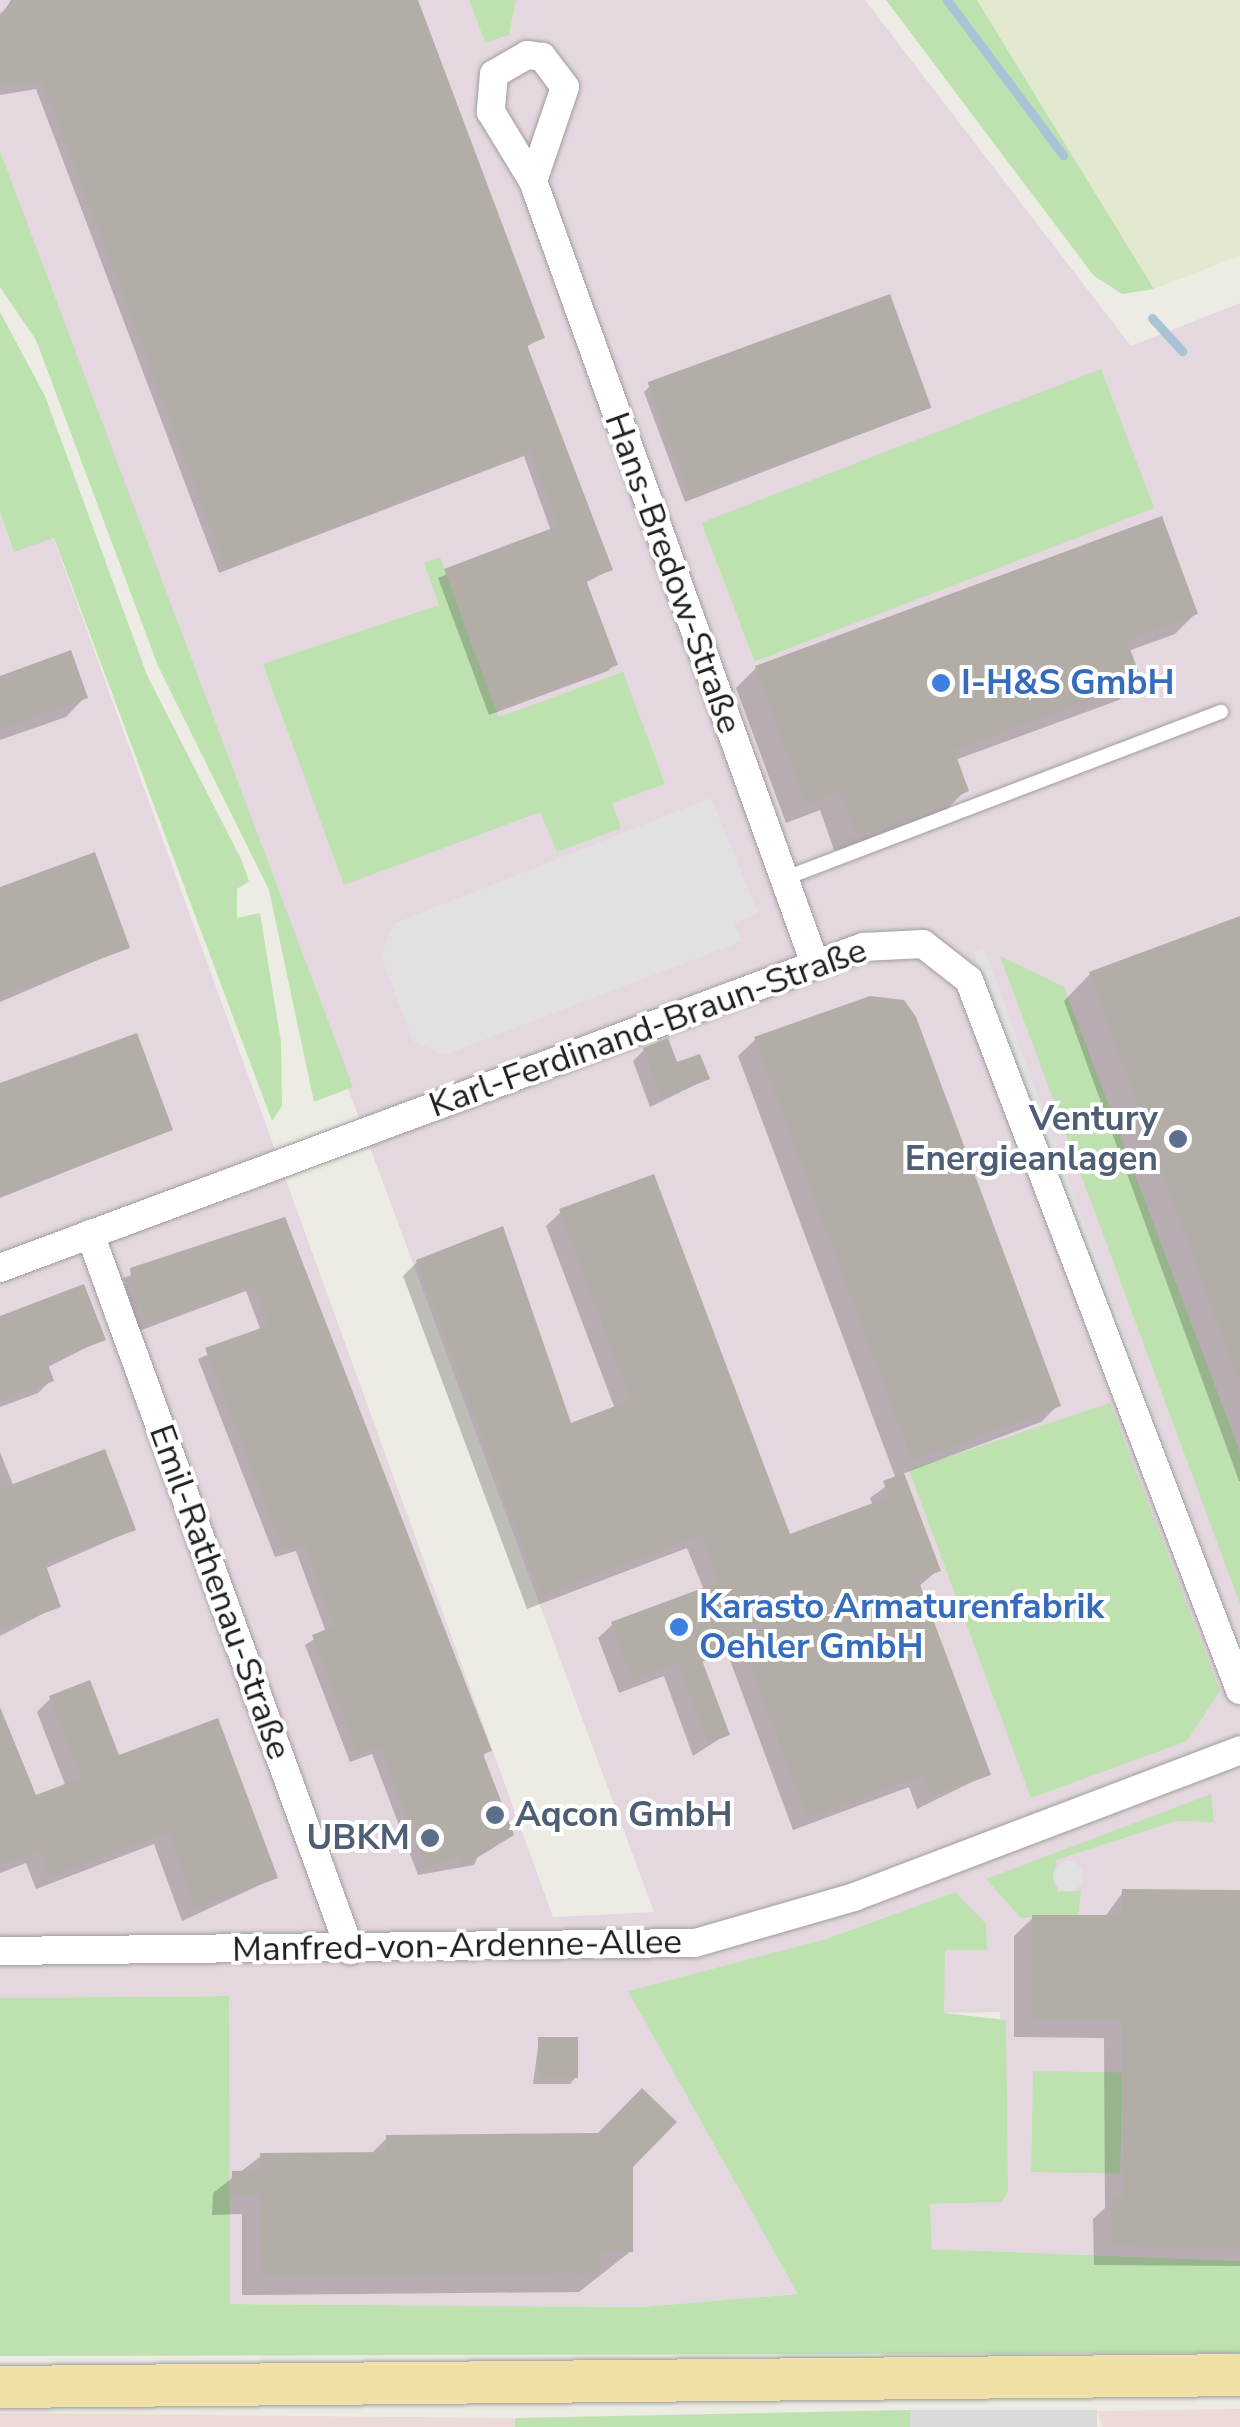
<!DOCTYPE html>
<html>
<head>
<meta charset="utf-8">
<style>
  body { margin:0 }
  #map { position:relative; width:1240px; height:2427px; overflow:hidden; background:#edece4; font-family:"Nunito Sans",sans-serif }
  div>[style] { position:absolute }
  .residential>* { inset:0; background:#dbdada; transform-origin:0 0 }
  .commercial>* { inset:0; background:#ecdad5 }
  .industrial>* { inset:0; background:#e5d7df }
  .farmland>* { inset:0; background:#e3e9d1 }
  .grass>* { inset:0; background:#bee1b0; transform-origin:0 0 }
  .parking>* { inset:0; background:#e1e1e1; transform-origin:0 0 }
  .round { border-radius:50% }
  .shadow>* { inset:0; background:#0003 }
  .stream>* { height:9px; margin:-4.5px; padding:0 4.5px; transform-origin:4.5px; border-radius:4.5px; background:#aac2d5 }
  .building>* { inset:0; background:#b2aea7; transform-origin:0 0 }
  .roads { filter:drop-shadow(0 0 2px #9e9e9e) drop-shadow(0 0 2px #9e9e9e) }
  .lane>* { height:14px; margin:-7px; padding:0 7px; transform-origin:7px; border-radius:7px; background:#fff }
  .street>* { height:28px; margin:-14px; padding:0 14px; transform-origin:14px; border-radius:14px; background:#fff }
  .primary>* { height:42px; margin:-21px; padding:0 21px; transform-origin:21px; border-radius:21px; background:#f0dfa6 }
  .dots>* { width:28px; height:28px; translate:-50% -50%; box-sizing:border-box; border:5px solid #fff; border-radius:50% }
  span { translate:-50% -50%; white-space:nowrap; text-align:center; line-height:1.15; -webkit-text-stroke:8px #fff; paint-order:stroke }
  .street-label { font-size:35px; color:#1d1d1d }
  .shop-label { font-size:35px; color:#366cbe; font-weight:700 }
  .left { translate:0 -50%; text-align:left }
  .service-label { font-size:35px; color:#4e5e75; font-weight:700 }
  .right { translate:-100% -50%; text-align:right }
</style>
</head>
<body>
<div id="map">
  <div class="residential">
    <div style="left:910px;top:2410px;width:187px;height:17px"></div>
  </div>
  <div class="commercial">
    <div style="clip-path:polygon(1240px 2409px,1240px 2427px,1103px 2427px,1097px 2411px)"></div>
    <div style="clip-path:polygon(0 2413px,515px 2418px,515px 2427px,0 2427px)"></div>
  </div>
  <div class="industrial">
    <div style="clip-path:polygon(0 0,469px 0,485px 43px,509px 35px,516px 0,865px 0,1131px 346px,1240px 303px,1240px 2261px,932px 2249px,930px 2204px,1002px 2202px,1000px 2012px,944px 2013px,944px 1950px,987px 1949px,955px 1892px,826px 1939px,629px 1991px,799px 2294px,642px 2307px,229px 2304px,229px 1996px,0 1998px,0 512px,11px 544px,53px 537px,553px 1917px,654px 1912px,0 152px)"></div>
  </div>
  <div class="farmland">
    <div style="clip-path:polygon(977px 0,1240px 0,1240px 256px,1154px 289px)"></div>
  </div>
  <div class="grass">
    <div style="clip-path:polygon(469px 0,516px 0,509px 35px,485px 43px)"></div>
    <div style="clip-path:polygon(886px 0,977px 0,1154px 289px,1122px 294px,1094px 276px)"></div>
    <div style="clip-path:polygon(0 151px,353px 1087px,314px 1102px,269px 890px,158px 666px,36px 340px,0 287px)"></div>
    <div style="clip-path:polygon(0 312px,45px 396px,147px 675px,241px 859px,249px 881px,237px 889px,237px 918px,260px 913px,281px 1042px,282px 1106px,272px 1121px,54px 538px,14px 552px,0 512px)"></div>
    <div style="left:1101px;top:369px;width:149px;height:428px;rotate:69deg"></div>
    <div style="clip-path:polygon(440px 557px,499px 717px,623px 672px,665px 784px,612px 803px,621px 828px,557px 852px,540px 812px,344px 885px,263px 664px,439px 605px,424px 563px)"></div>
    <div style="clip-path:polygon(1000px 956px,1064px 987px,1240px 1452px,1240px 1604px)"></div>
    <div style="clip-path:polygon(1110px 1403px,1220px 1691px,1187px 1741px,1031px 1798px,909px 1470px)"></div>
    <div style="clip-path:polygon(1211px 1794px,1214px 1822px,1176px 1821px,1056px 1860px,1057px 1892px,1081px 1891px,1078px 1915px,1021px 1918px,986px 1879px)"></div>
    <div style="clip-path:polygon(955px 1892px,986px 1924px,987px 1950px,945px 1950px,944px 2013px,1006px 2020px,1008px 2192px,1002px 2202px,930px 2204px,932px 2249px,1240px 2261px,1240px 2353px,0 2356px,0 1998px,229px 1996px,230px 2304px,642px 2307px,798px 2294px,628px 1991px,826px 1939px)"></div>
    <div style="left:1033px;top:2071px;width:89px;height:101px;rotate:1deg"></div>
    <div style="clip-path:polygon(910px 2410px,910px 2427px,515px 2427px,515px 2418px)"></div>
  </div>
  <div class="parking">
    <div style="clip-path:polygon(711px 798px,758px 913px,734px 923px,742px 941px,444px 1055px,413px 1041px,381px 956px,393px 924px)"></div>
    <div style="left:984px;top:948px;width:677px;height:11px;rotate:70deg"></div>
    <div class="round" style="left:1053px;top:1861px;width:30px;height:30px"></div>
  </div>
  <div class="shadow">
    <div style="clip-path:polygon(15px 0,416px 0,542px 337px,525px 348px,610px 570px,585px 583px,615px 664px,608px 671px,489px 715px,438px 578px,551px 531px,524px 456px,219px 573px,36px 89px,0 95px,0 14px)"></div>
    <div style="clip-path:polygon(650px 386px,929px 408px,685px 502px,644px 392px)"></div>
    <div style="clip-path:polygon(1195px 614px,1175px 634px,1128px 651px,1139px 680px,1119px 700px,955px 760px,966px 790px,946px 810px,860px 849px,834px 850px,820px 810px,786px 823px,736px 688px,756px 668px)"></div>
    <div style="clip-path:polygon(0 679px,85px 697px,66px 717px,0 740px)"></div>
    <div style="clip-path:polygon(0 890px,128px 947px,0 1002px)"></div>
    <div style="clip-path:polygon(1240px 919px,1240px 1481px,1239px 1481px,1064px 1001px,1090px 974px)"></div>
    <div style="clip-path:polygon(756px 1039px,1058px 1405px,1041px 1422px,902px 1474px,938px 1570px,918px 1587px,988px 1774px,917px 1809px,909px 1787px,793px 1830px,727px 1652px,700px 1663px,727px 1734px,693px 1756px,664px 1676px,619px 1693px,598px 1638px,613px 1624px,704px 1590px,687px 1548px,527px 1609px,403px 1276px,417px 1262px,569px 1426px,615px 1409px,546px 1226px,561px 1212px,788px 1537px,873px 1506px,870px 1498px,896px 1479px,738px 1056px)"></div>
    <div style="clip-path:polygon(644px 1050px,676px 1066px,707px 1079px,650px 1107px,633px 1061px)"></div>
    <div style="clip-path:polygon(0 1086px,170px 1130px,0 1198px)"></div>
    <div style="clip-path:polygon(283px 1220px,489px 1750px,482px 1757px,511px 1835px,480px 1851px,474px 1865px,418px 1875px,372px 1754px,350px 1762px,305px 1645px,326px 1632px,296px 1551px,275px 1557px,198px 1359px,261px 1331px,246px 1291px,139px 1331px,123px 1278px)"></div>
    <div style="clip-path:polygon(0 1319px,103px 1339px,46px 1368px,51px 1380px,38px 1393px,0 1407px)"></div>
    <div style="clip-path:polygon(0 1452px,14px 1487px,133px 1530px,44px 1569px,58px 1606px,0 1636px)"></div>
    <div style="clip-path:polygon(51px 1698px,117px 1758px,275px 1878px,182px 1921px,154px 1844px,36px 1889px,26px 1863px,0 1873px,0 1717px,35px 1799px,66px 1787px,37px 1712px)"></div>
    <div style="clip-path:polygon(1123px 1892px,1240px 1892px,1240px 2266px,1094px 2265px,1093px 2219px,1105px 2208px,1104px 2038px,1014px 2037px,1014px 1936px,1033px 1918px,1104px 1918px)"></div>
    <div style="clip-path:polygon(539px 2040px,576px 2077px,570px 2084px,533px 2084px)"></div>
    <div style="clip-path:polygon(387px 2138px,630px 2166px,631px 2251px,579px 2292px,242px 2295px,242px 2214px,212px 2215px,213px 2193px,261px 2156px,370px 2155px)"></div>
  </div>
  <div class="stream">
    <div style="left:947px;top:0;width:194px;rotate:53.2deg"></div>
    <div style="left:1152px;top:318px;width:45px;rotate:47.7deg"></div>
  </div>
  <div class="building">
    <div style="clip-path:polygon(11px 0,418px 0,545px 338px,527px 345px,613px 570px,586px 580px,618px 665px,496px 710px,444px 569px,558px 526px,530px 451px,226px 568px,43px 83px,0 83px,0 17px)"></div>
    <div style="left:890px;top:294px;width:121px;height:258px;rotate:70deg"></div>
    <div style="clip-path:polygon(1162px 516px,1198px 614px,1127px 641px,1142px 681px,954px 750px,969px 791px,882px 830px,854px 832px,840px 792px,806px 804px,755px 666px)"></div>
    <div style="clip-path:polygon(71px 650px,88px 698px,0 729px,0 676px)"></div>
    <div style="clip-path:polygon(95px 852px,130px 948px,0 996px,0 887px)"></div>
    <div style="clip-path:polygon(1240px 916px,1240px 1377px,1237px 1377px,1089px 972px)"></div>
    <div style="clip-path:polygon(870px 996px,904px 1000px,916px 1017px,1061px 1406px,912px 1461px,754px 1037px)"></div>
    <div style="clip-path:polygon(137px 1033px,173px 1130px,0 1196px,0 1083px)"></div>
    <div style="clip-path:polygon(668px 1038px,677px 1062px,700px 1054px,710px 1079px,661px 1098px,643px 1048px)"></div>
    <div style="clip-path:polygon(654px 1174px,790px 1534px,889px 1497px,883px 1481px,904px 1473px,941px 1571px,918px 1579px,991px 1775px,932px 1796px,923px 1775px,807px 1818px,741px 1640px,700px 1655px,730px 1735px,708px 1743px,678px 1663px,633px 1680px,611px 1622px,719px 1582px,702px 1535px,541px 1596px,416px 1260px,503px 1226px,571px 1423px,631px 1400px,559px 1209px)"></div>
    <div style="clip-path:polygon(285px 1217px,492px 1751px,483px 1754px,514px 1835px,462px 1867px,458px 1856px,426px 1868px,380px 1747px,358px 1755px,312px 1635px,334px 1626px,304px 1544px,283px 1550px,205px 1348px,269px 1325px,254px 1285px,147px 1325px,132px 1286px,130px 1268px)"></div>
    <div style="clip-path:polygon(84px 1284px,106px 1340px,47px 1362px,54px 1381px,0 1401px,0 1316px)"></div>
    <div style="clip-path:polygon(105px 1449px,136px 1530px,45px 1563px,61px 1607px,0 1629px,0 1489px)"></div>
    <div style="clip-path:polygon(90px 1680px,119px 1755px,218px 1718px,278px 1878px,196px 1908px,168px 1832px,50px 1877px,40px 1851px,0 1866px,0 1707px,36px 1795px,81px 1778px,49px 1696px)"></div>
    <div style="clip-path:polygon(1122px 1889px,1240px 1890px,1240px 2249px,1111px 2246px,1111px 2198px,1123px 2198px,1122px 2020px,1032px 2020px,1032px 1915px,1122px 1915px)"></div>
    <div style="left:538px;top:2037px;width:40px;height:41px"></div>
    <div style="clip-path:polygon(642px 2088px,677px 2122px,633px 2167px,633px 2252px,601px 2252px,601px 2273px,261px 2276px,260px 2196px,231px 2196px,232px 2171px,260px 2170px,260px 2153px,386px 2152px,386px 2135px,598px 2133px)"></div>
  </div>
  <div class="roads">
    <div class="lane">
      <div style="left:783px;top:879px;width:469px;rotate:-20.9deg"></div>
    </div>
    <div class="street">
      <div style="left:533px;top:181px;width:99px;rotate:-71.2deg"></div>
      <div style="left:565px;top:87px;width:38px;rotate:-127deg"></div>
      <div style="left:542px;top:57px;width:15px;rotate:-172deg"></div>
      <div style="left:527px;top:55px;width:38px;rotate:150deg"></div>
      <div style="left:494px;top:74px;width:38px;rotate:95deg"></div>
      <div style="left:491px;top:112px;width:81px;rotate:58.7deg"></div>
      <div style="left:533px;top:181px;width:832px;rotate:70.19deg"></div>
      <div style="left:90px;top:1234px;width:762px;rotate:70.04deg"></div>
      <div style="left:0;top:1268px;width:921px;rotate:-20.4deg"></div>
      <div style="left:863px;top:947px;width:60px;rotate:-2.9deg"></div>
      <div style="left:923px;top:944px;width:58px;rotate:38deg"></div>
      <div style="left:969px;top:980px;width:760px;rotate:69.11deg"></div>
      <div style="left:0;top:1951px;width:695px;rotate:-0.66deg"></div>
      <div style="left:695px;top:1943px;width:166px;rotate:-16.1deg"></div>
      <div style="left:854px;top:1897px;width:413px;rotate:-20.8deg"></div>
    </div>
    <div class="primary">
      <div style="left:0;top:2387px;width:1240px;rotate:-0.55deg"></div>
    </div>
  </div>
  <div class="dots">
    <div style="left:941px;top:683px;background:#3f7fe0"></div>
    <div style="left:1178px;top:1139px;background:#5c6f8a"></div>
    <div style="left:679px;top:1627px;background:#3f7fe0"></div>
    <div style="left:495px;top:1815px;background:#5c6f8a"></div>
    <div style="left:430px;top:1838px;background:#5c6f8a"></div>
  </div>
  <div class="street-label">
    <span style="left:673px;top:573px;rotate:70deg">Hans-Bredow-Straße</span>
    <span style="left:648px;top:1028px;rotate:-20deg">Karl-Ferdinand-Braun-Straße</span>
    <span style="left:220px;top:1592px;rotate:70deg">Emil-Rathenau-Straße</span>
    <span style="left:457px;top:1946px;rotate:-1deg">Manfred-von-Ardenne-Allee</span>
  </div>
  <div class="shop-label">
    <span class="left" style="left:961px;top:683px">I-H&amp;S GmbH</span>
    <span class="left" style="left:699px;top:1627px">Karasto Armaturenfabrik<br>Oehler GmbH</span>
  </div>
  <div class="service-label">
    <span class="right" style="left:1158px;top:1139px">Ventury<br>Energieanlagen</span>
    <span class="left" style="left:515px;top:1815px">Aqcon GmbH</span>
    <span class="right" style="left:410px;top:1838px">UBKM</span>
  </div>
</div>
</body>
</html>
